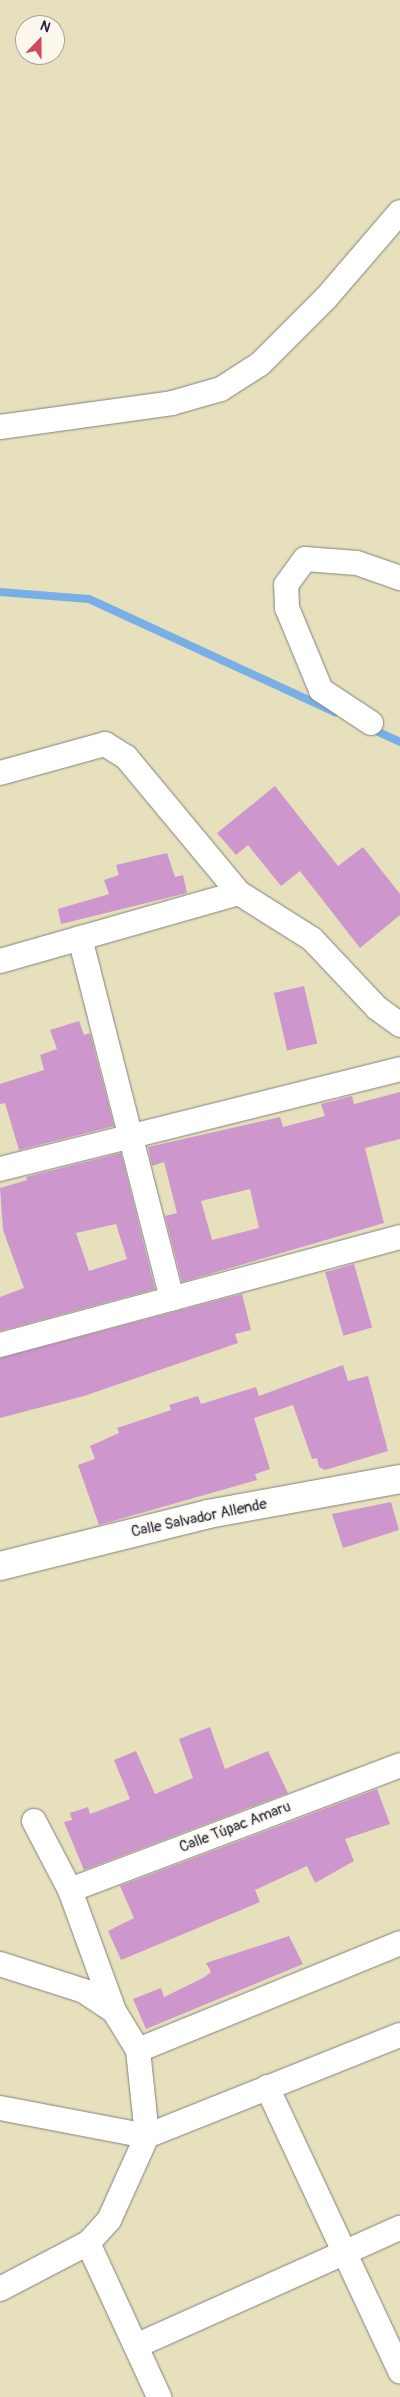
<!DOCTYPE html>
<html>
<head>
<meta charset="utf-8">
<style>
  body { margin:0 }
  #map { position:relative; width:400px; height:2397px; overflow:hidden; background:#e6e0bd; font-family:Pangolin,sans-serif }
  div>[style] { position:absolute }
  .stream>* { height:8px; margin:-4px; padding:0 4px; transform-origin:4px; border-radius:4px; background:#79afe7 }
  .building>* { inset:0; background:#cd97cd; transform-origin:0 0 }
  .roads { filter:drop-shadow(0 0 1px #84817c) drop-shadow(0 0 1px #84817c) }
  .minor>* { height:24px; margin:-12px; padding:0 12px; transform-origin:12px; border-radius:12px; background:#fff }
  .tertiary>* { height:28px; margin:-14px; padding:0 14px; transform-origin:14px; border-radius:14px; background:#fff }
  span { translate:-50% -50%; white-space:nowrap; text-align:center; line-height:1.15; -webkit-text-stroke:4px #fbf7ec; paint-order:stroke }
  .street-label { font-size:15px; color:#22223b }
  .north { position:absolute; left:15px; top:15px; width:50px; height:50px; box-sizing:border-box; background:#fbf7ec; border:1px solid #a4a2a5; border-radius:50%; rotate:22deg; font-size:14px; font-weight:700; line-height:20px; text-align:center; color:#22223b }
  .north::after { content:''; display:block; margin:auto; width:18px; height:22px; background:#d1495b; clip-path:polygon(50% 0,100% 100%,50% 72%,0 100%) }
</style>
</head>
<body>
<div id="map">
  <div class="stream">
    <div style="left:0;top:592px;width:89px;rotate:4.5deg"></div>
    <div style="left:89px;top:599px;width:271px;rotate:24.7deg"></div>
    <div style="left:370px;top:728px;width:33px;rotate:25deg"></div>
  </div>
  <div class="building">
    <div style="clip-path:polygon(275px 786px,338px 866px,363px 847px,400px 894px,400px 915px,360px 948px,300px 871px,281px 886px,248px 845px,236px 855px,217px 833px)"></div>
    <div style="clip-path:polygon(167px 853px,175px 877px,183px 875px,187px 893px,61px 924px,58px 909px,109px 894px,104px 880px,119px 875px,116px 865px)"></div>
    <div style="left:304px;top:986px;width:59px;height:31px;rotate:77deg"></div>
    <div style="clip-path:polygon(79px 1021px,84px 1035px,90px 1033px,114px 1126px,19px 1150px,5px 1103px,0 1104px,0 1084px,44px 1070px,40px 1055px,57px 1049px,50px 1030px)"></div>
    <div style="clip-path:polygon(evenodd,400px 1092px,400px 1139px,365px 1148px,384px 1223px,182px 1282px,165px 1216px,177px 1213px,164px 1162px,152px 1166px,148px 1147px,280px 1117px,283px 1127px,325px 1116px,321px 1104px,352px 1096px,354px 1104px,400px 1092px,250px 1189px,259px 1228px,212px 1240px,201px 1201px,250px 1189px)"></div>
    <div style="clip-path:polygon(evenodd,121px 1153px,155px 1289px,0 1331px,0 1297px,24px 1288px,3px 1230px,0 1188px,27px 1180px,26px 1177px,121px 1153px,116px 1224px,127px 1259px,89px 1271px,76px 1233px,116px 1224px)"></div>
    <div style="left:354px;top:1264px;width:66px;height:30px;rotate:74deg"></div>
    <div style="clip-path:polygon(242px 1294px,251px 1330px,235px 1334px,238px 1343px,84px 1396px,0 1418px,0 1358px)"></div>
    <div style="clip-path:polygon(343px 1365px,348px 1381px,368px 1376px,388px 1451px,325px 1470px,319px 1467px,317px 1458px,312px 1459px,293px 1405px,254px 1418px,270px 1469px,255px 1474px,257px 1480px,99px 1525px,78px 1465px,95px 1459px,90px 1446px,119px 1433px,117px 1428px,171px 1410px,169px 1405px,198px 1396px,201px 1404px,256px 1387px,259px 1396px)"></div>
    <div style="clip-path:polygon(391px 1502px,399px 1530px,343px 1548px,332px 1514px)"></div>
    <div style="clip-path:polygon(210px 1727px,225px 1769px,268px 1751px,288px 1793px,84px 1870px,64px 1822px,72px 1820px,70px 1813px,88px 1807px,90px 1814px,130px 1799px,114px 1760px,136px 1751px,155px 1794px,193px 1778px,179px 1739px)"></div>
    <div style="clip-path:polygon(377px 1789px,390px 1824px,345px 1839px,354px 1861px,315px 1883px,307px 1866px,255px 1890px,260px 1902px,121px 1960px,108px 1931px,134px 1918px,120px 1886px)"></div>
    <div style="clip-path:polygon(289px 1936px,303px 1964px,146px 2029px,133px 1999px,161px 1988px,164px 1997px,203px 1978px,211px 1972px,206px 1963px)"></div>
  </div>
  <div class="roads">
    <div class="minor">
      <div style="left:0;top:427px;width:174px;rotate:-7.9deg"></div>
      <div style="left:172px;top:403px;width:51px;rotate:-15.9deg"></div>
      <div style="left:221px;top:389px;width:46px;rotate:-32.7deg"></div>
      <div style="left:260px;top:364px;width:93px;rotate:-45deg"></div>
      <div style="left:326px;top:298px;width:113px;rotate:-49.3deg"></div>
      <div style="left:371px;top:723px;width:60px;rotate:-146.6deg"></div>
      <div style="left:321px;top:690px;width:89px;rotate:-112.5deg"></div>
      <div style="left:287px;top:608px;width:23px;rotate:-92deg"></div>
      <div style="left:286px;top:585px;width:32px;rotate:-54deg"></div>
      <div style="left:305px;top:559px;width:52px;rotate:4.4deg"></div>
      <div style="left:357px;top:563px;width:46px;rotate:19.2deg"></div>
      <div style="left:0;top:773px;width:109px;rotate:-15.4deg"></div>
      <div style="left:105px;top:744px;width:25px;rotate:32deg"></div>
      <div style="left:126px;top:757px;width:177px;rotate:50.3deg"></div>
      <div style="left:239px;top:893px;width:86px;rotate:32.2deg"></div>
      <div style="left:312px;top:939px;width:95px;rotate:46.7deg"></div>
      <div style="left:377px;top:1008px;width:29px;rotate:36deg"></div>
      <div style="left:80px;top:938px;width:372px;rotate:75.7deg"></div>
      <div style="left:0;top:961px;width:248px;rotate:-15.9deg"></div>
      <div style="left:0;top:1169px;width:412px;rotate:-14deg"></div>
      <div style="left:0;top:1345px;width:414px;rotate:-15.1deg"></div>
      <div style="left:34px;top:1821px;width:78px;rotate:62.4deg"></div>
      <div style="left:70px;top:1890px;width:129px;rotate:70deg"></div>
      <div style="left:70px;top:1890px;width:353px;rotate:-20.7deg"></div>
      <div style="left:0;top:1964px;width:88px;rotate:17.8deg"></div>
      <div style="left:84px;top:1991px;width:36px;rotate:34deg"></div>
      <div style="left:114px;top:2011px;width:46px;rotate:58.4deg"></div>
      <div style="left:138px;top:2050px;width:86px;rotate:84deg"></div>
      <div style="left:147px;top:2136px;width:92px;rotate:114.3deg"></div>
      <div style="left:109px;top:2220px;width:31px;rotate:132deg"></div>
      <div style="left:88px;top:2243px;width:99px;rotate:152.4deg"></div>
      <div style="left:138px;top:2050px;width:283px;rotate:-22.2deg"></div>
      <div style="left:267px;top:2087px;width:314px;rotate:64.9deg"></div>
      <div style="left:0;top:2108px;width:150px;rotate:10.8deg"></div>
      <div style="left:147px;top:2136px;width:272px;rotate:-21.8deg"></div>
      <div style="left:88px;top:2243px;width:170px;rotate:65.2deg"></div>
      <div style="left:138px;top:2345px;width:287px;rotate:-24.1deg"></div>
    </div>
    <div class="tertiary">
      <div style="left:0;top:1566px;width:214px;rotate:-14deg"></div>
      <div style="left:208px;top:1514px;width:195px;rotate:-10.3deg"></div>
    </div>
  </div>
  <div class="street-label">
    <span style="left:199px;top:1518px;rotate:-12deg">Calle Salvador Allende</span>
    <span style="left:235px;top:1827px;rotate:-21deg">Calle Túpac Amaru</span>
  </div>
  <div class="north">N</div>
</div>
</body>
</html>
